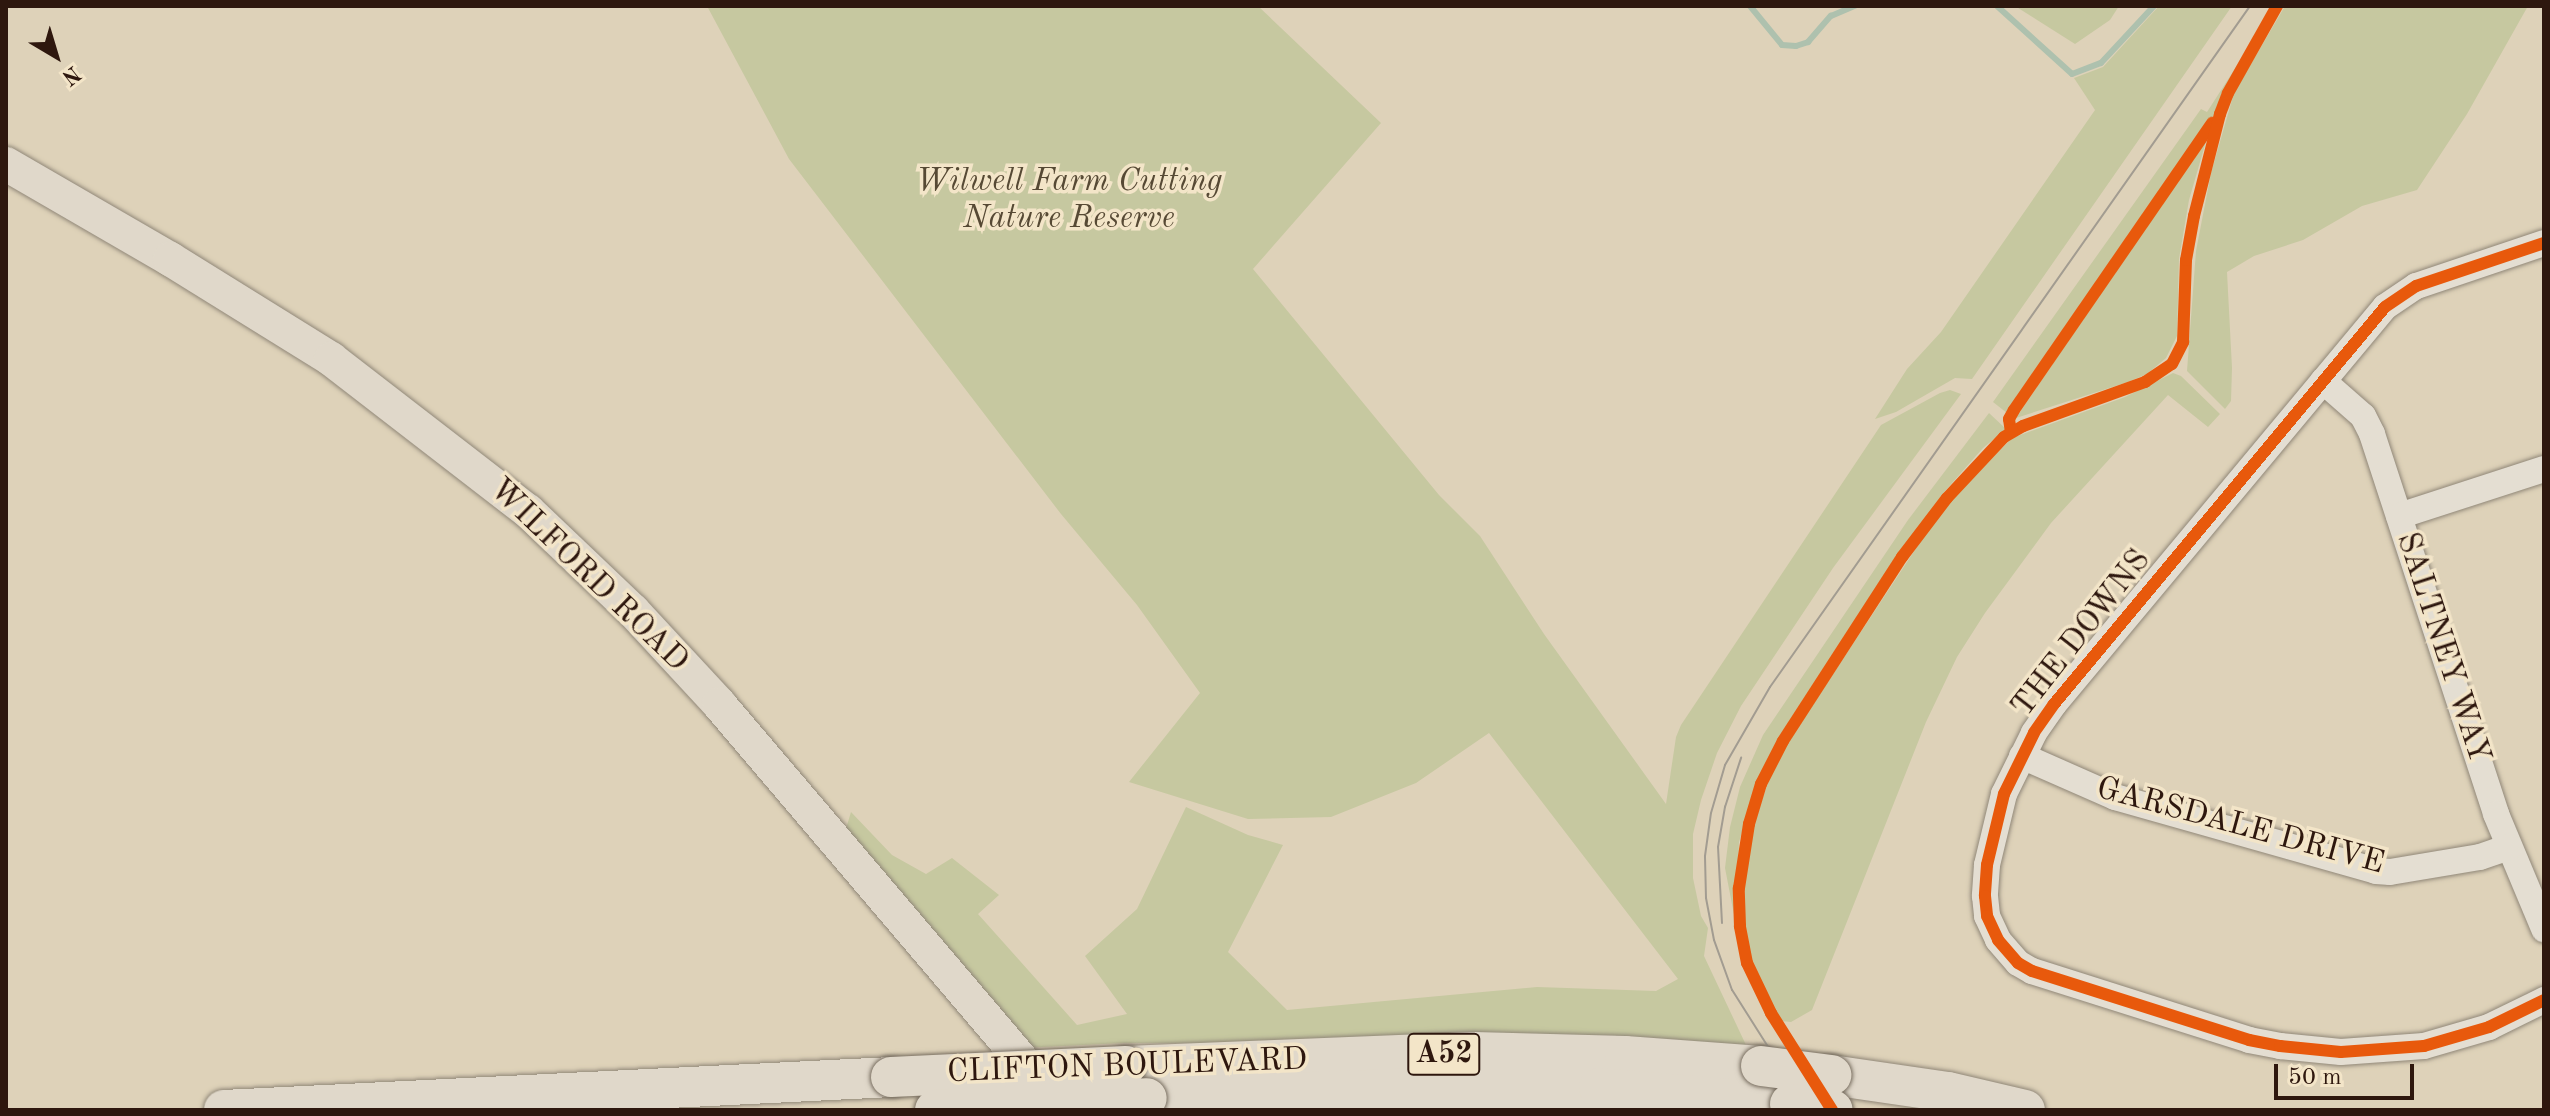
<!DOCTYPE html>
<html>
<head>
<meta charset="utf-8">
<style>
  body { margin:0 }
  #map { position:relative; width:2550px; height:1116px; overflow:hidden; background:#ded2b9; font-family:"Old Standard TT",serif }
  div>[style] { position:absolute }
  .green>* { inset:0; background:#c6c8a0 }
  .stream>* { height:6px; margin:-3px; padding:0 3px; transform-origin:3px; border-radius:3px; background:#aec1ae }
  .roads { filter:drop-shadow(0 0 2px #908778) drop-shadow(0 0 2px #908778) }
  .minor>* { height:26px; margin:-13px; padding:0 13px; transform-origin:13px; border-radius:13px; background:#e4ded2 }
  .major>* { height:34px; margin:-17px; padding:0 17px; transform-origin:17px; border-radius:17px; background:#e0d8ca }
  .highway>* { height:40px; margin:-20px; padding:0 20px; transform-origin:20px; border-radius:20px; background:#e0d8ca }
  .tram>* { height:2px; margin:-1px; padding:0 1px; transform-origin:1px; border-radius:1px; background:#a29c91 }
  .bridges { filter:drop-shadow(0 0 2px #786e60) drop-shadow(0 0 2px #786e60) }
  .highway-bridge>* { height:40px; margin:-20px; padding:0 20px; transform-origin:20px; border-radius:20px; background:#e0d8ca }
  .cycleway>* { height:12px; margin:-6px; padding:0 6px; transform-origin:6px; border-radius:6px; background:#e8590c }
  span { translate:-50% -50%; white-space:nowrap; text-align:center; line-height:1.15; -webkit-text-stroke:7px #f3e5c8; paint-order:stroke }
  .shield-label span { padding:2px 6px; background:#f3e5c8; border:2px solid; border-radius:6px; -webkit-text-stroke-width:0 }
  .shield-label { font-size:30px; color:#2e170e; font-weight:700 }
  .park-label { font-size:32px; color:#564934; font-style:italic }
  .street-label { font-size:32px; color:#2e170e }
  .frame { position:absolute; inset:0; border:8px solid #2e170e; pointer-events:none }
  .north { position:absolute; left:16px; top:16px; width:80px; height:80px; -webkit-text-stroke:6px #f3e5c8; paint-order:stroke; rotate:142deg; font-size:22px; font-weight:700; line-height:32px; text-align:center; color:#2e170e }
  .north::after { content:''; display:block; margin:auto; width:28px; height:36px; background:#2e170e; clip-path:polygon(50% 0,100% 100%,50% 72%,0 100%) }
  .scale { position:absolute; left:2274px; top:1064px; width:140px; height:36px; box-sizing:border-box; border:4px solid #2e170e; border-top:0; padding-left:10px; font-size:24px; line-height:28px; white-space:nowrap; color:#2e170e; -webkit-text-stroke:6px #f3e5c8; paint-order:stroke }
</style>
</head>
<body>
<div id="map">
  <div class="green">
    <div style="clip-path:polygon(707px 6px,1258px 6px,1381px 123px,1253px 269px,1439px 495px,1480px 536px,1544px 634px,1666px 804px,1676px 737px,1681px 725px,1881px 425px,1940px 393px,1950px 390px,1961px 394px,1833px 568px,1741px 706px,1717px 753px,1701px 800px,1693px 834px,1693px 878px,1701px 916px,1708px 928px,1704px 956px,1746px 1045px,1123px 1043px,1022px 1048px,845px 832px,851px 812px,892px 855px,926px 874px,952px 858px,999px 895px,978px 914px,1077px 1025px,1127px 1014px,1085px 956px,1137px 909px,1186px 807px,1248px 835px,1283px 845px,1228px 952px,1287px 1010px,1537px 987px,1656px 991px,1678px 979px,1489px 733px,1416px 783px,1331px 817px,1248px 819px,1129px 782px,1200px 693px,1137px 605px,1061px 514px,789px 159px)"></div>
    <div style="clip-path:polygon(2015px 6px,2119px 6px,2110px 20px,2075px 44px)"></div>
    <div style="clip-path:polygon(2159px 6px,2232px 6px,1972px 379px,1955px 378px,1896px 412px,1875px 419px,1907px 369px,1941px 332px,2095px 110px,2074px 78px,2103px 67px)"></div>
    <div style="clip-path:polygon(2285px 6px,2528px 6px,2467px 114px,2417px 190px,2362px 206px,2303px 240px,2254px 256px,2227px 272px,2232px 368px,2231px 401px,2225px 409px,2187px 371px,2196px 251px,2211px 173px,2234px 93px)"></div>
    <div style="clip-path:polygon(2243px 56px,2214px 115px,2007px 413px,1993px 402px,2201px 109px,2207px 112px)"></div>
    <div style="clip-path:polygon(2207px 138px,2189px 200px,2179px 259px,2177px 336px,2166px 358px,2147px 374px,2128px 382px,2016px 418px)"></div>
    <div style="clip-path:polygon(2173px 373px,2181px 376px,2220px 414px,2208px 427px,2168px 395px,2051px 523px,1985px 613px,1957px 657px,1926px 722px,1812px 1010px,1791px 1022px,1781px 1021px,1753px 971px,1744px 926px,1743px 890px,1753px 825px,1773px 769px,1789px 741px,1940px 512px,2012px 438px,2125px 397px)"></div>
    <div style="clip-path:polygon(1989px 413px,2006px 429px,1983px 448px,1945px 491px,1890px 567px,1774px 748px,1757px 783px,1739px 842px,1736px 925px,1725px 868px,1730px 827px,1740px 787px,1763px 735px,1908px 520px)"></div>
    <div style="clip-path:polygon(1493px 1104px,1601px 1110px,1322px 1110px)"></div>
  </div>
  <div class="stream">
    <div style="left:1750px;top:6px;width:50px;rotate:50.6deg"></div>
    <div style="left:1782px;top:45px;width:14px;rotate:4deg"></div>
    <div style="left:1796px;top:46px;width:13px;rotate:-18deg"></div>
    <div style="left:1808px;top:42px;width:35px;rotate:-49deg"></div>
    <div style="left:1831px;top:16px;width:26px;rotate:-23deg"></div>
    <div style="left:1997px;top:6px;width:101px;rotate:42.2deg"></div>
    <div style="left:2072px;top:74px;width:31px;rotate:-21deg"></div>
    <div style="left:2101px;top:63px;width:78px;rotate:-47.1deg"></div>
  </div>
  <div class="roads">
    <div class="minor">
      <div style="left:2544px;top:243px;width:135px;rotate:161.4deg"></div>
      <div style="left:2416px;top:286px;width:37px;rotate:146deg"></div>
      <div style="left:2385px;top:307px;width:517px;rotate:129.82deg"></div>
      <div style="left:2054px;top:704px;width:35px;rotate:125deg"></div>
      <div style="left:2034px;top:733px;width:68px;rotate:116.2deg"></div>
      <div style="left:2004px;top:794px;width:73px;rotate:103.5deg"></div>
      <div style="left:1987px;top:865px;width:31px;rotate:94deg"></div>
      <div style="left:1985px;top:896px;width:20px;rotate:84deg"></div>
      <div style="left:1987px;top:916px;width:26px;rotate:65deg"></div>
      <div style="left:1998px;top:940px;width:30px;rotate:49deg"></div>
      <div style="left:2018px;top:963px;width:16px;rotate:30deg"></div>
      <div style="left:2032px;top:971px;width:228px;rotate:17.6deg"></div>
      <div style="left:2249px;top:1040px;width:32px;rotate:11deg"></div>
      <div style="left:2280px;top:1046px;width:61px;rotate:5.6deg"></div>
      <div style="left:2341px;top:1052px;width:83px;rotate:-4.1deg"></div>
      <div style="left:2424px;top:1046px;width:68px;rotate:-16.3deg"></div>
      <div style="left:2489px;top:1027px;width:61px;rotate:-26.1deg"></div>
      <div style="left:2323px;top:381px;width:53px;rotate:41.2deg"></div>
      <div style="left:2363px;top:416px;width:20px;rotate:63deg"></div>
      <div style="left:2372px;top:434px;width:400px;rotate:71.9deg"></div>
      <div style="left:2496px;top:814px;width:125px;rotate:67.3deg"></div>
      <div style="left:2399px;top:516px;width:152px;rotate:-18deg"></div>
      <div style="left:2022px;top:756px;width:102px;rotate:23.8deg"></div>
      <div style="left:2115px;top:797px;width:271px;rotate:15.8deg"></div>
      <div style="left:2376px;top:871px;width:14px;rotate:4deg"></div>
      <div style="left:2390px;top:872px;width:91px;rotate:-9.5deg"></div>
      <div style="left:2480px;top:857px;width:31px;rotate:-19deg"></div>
    </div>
    <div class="major">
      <div style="left:6px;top:164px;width:190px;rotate:30.1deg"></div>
      <div style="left:170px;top:259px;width:190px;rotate:31.8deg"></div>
      <div style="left:331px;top:359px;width:249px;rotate:37.7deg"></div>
      <div style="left:528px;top:511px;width:145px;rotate:43.6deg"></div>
      <div style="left:633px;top:611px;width:127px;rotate:47.2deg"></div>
      <div style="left:719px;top:704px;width:502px;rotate:49.61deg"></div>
    </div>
    <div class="highway">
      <div style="left:1126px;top:1066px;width:348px;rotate:-2.3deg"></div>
      <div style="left:1474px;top:1052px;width:151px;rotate:1.5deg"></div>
      <div style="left:1625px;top:1056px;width:136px;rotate:4.2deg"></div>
      <div style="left:1831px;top:1075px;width:118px;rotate:8.3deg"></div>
      <div style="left:1948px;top:1092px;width:79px;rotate:13.2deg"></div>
      <div style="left:1147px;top:1098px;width:268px;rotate:-2.1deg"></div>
      <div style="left:1415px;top:1088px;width:184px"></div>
      <div style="left:1599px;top:1088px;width:192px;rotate:4.8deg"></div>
      <div style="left:224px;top:1110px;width:668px;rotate:-2.83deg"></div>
    </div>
  </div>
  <div class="tram">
    <div style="left:1722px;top:923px;width:76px;rotate:-93deg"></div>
    <div style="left:1718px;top:847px;width:41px;rotate:-80.1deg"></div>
    <div style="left:1725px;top:807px;width:52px;rotate:-71.9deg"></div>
    <div style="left:1808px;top:1110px;width:142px;rotate:-122.3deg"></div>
    <div style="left:1732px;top:990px;width:53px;rotate:-109.8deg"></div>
    <div style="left:1714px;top:940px;width:43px;rotate:-100.8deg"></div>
    <div style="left:1706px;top:898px;width:42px;rotate:-91.4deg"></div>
    <div style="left:1705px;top:856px;width:43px;rotate:-82.1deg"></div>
    <div style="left:1711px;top:813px;width:50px;rotate:-73.7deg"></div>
    <div style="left:1725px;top:765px;width:90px;rotate:-60deg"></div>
    <div style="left:1770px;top:687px;width:833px;rotate:-54.82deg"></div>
  </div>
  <div class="bridges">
    <div class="highway-bridge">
      <div style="left:1761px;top:1066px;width:71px;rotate:7.3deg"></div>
      <div style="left:891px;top:1077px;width:235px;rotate:-2.7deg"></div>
      <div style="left:1790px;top:1104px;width:43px;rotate:7.9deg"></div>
      <div style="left:935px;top:1110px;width:212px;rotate:-3.2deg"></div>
    </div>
  </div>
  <div class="cycleway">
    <div style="left:2544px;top:243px;width:135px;rotate:161.4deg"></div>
    <div style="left:2416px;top:286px;width:37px;rotate:146deg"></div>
    <div style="left:2385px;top:307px;width:517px;rotate:129.82deg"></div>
    <div style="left:2054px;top:704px;width:35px;rotate:125deg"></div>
    <div style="left:2034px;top:733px;width:68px;rotate:116.2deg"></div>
    <div style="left:2004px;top:794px;width:73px;rotate:103.5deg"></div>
    <div style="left:1987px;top:865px;width:31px;rotate:94deg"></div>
    <div style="left:1985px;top:896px;width:20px;rotate:84deg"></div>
    <div style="left:1987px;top:916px;width:26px;rotate:65deg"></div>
    <div style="left:1998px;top:940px;width:30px;rotate:49deg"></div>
    <div style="left:2018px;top:963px;width:16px;rotate:30deg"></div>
    <div style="left:2032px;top:971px;width:228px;rotate:17.6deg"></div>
    <div style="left:2249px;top:1040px;width:32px;rotate:11deg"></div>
    <div style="left:2280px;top:1046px;width:61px;rotate:5.6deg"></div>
    <div style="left:2341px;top:1052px;width:83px;rotate:-4.1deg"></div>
    <div style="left:2424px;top:1046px;width:68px;rotate:-16.3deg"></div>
    <div style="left:2489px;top:1027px;width:61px;rotate:-26.1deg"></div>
    <div style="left:2011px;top:432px;width:13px;rotate:-99deg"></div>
    <div style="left:2009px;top:419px;width:10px;rotate:-61deg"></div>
    <div style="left:2014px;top:410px;width:349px;rotate:-55.4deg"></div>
    <div style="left:1832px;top:1110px;width:115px;rotate:-122.2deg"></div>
    <div style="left:1771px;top:1013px;width:55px;rotate:-115.6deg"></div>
    <div style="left:1747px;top:963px;width:38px;rotate:-101deg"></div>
    <div style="left:1740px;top:926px;width:38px;rotate:-92deg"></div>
    <div style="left:1739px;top:888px;width:65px;rotate:-81.1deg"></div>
    <div style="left:1749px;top:824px;width:42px;rotate:-73.3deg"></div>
    <div style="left:1761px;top:784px;width:48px;rotate:-62.9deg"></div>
    <div style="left:1783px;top:741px;width:219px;rotate:-57.1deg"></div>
    <div style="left:1902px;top:557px;width:74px;rotate:-52.7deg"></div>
    <div style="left:1947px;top:498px;width:83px;rotate:-46.9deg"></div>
    <div style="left:2004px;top:437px;width:22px;rotate:-30deg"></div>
    <div style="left:2023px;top:426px;width:130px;rotate:-19.8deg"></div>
    <div style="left:2145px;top:382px;width:32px;rotate:-34deg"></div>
    <div style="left:2172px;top:364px;width:25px;rotate:-63deg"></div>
    <div style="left:2183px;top:342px;width:82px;rotate:-87.9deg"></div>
    <div style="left:2186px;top:260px;width:45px;rotate:-79.7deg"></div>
    <div style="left:2194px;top:216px;width:105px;rotate:-75.7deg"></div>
    <div style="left:2220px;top:114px;width:22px;rotate:-69deg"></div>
    <div style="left:2228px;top:93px;width:100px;rotate:-60.6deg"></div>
  </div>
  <div class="shield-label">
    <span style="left:1444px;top:1054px">A52</span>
  </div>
  <div class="park-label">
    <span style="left:1069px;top:201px">Wilwell Farm Cutting<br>Nature Reserve</span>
  </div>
  <div class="street-label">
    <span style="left:588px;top:576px;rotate:44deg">WILFORD ROAD</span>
    <span style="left:2082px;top:634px;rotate:-52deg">THE DOWNS</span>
    <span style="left:2442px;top:648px;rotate:72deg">SALTNEY WAY</span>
    <span style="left:2240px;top:827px;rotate:15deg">GARSDALE DRIVE</span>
    <span style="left:1127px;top:1067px;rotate:-2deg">CLIFTON BOULEVARD</span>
  </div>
  <div class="frame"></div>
  <div class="north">N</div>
  <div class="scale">50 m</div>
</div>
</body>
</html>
